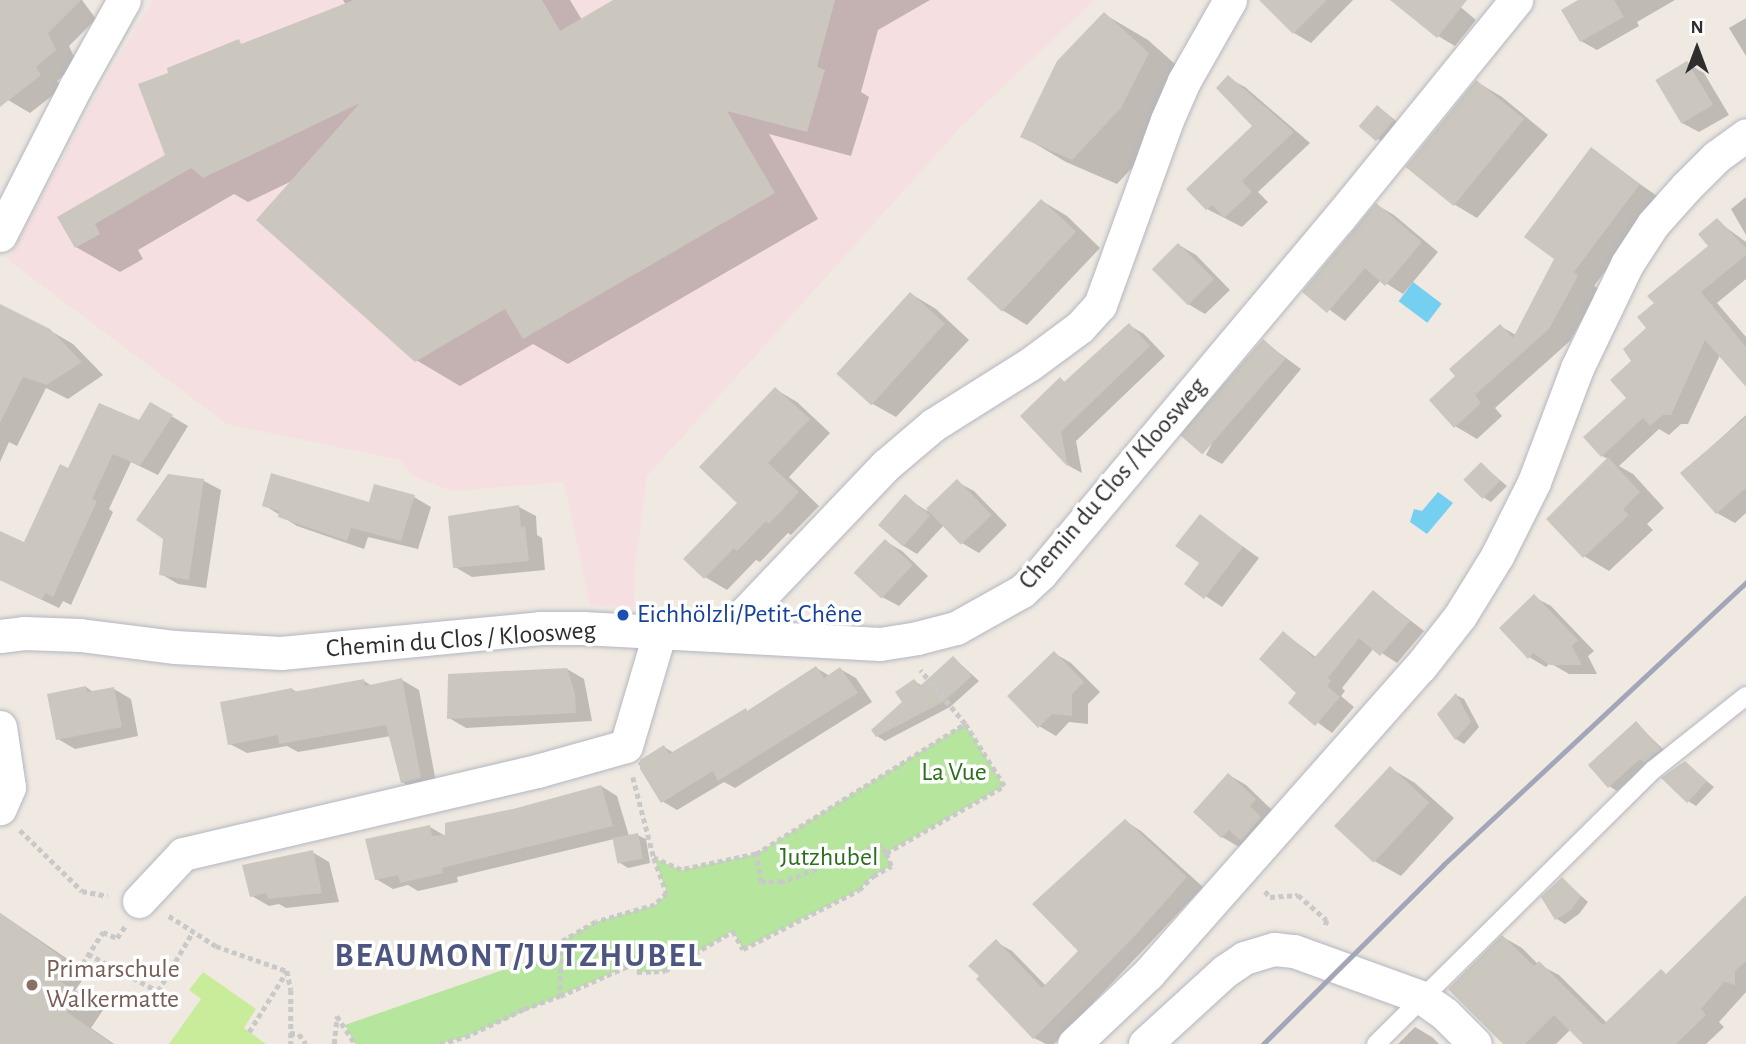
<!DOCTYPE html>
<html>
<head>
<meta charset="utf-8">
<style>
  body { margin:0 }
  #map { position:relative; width:1746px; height:1044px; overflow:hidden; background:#efe9e1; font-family:"Alegreya Sans",sans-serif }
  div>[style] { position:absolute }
  .medical>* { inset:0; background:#f5dfe0 }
  .green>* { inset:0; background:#b6e59e }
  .pitch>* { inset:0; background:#c9ec9a }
  .water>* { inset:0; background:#75cff0; transform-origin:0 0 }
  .shadow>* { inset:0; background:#0003 }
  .building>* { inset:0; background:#cbc7bf; transform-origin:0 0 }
  .path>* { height:4.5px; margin-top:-2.25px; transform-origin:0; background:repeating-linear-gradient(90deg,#c9c9c9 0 5px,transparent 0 8.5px) }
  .roads { filter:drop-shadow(0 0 2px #b4b7c1) drop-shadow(0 0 2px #b4b7c1) }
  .lane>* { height:18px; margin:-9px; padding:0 9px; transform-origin:9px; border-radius:9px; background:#fff }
  .street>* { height:33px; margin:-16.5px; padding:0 16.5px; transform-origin:16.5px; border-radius:16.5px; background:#fff }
  .rail>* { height:5px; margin:-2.5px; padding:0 2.5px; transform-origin:2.5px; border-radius:2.5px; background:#a3a6b8 }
  .dots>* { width:19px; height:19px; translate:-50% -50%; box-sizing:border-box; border:4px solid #fff; border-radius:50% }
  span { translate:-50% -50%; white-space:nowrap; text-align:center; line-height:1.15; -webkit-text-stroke:7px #fff; paint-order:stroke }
  .street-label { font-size:26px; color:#2e2e2e }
  .transit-label { font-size:26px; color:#164399 }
  .left { translate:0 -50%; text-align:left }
  .park-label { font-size:26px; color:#2c6e1b }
  .education-label { font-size:26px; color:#785e54 }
  .district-label { font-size:33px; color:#4d5680; font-weight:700; letter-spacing:2px }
  .north { position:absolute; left:1662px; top:14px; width:70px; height:70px; -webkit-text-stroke:5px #fff; paint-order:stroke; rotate:0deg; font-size:19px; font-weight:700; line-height:28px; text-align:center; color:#2e2e2e }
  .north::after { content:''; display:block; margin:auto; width:24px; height:32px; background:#2e2e2e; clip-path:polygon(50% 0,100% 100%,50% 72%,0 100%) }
</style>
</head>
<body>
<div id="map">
  <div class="medical">
    <div style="clip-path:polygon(153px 0,1094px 0,960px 128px,647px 476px,634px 574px,635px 607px,590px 605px,564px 482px,452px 491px,413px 476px,400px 460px,227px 424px,8px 260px,98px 92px)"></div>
  </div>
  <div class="green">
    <div style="clip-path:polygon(965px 724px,1004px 786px,886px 853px,891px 866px,873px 876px,859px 890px,743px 949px,733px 931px,665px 971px,637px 972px,633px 964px,465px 1037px,440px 1044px,355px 1044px,345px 1025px,560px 950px,567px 938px,596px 922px,655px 905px,667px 893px,654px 858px,681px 870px,756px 854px)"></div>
  </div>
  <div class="pitch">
    <div style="clip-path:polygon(203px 972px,256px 1009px,244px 1028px,266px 1044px,169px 1044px,201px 999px,189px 990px)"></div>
  </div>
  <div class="water">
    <div style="left:1413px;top:282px;width:36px;height:24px;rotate:37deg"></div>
    <div style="clip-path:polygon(1438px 492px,1453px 503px,1427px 534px,1410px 522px,1414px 509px,1422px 511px)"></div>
  </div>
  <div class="shadow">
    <div style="clip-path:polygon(0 0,82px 0,96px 19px,69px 46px,77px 63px,57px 81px,62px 88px,30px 113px,8px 100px,0 91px)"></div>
    <div style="clip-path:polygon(343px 0,570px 0,582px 20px,614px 0,930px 0,878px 30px,861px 92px,869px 97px,851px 156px,769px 134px,818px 219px,568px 364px,533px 344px,460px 386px,416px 360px,294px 180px,248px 202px,234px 194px,138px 250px,143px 259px,120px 272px,76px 247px,60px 218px,167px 156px,346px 5px)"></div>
    <div style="clip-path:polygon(1276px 0,1353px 0,1311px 43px,1294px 33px)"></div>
    <div style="clip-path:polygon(1409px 0,1452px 0,1476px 20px,1455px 46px,1438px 36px)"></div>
    <div style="clip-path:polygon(1582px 0,1675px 0,1637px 22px,1639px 26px,1597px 50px,1581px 41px)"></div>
    <div style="clip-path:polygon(1104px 14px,1148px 40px,1193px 80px,1165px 133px,1117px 184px,1066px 162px,1022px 136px)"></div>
    <div style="clip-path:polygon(1746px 18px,1746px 56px,1729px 28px)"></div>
    <div style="clip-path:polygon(1687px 63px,1704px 73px,1729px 115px,1699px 132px,1682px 123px)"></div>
    <div style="clip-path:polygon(1228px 78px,1245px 87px,1310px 143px,1258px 192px,1268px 202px,1242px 227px,1207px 209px,1255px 126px)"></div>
    <div style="clip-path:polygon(1477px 82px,1502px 97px,1548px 135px,1477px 218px,1452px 203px)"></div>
    <div style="clip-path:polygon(1385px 112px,1401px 125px,1386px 144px,1378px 139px)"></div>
    <div style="clip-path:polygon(1591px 150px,1660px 198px,1594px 286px,1599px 289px,1570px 341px,1495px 408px,1502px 416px,1477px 439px,1455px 426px,1457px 376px,1500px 326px,1516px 335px,1556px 258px)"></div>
    <div style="clip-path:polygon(1746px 197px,1746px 235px,1731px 209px)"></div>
    <div style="clip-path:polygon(1042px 201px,1067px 216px,1100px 248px,1027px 325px,1002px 310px)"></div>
    <div style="clip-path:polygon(1377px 205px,1394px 215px,1438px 252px,1403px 294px,1381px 280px,1345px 321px,1305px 292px)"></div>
    <div style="clip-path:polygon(1717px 221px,1746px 242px,1746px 279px,1717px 303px,1746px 337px,1746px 385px,1720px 355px,1688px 424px,1681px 424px,1669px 435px,1659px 429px,1619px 466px,1633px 474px,1664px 508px,1647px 524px,1653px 530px,1609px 571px,1584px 556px,1566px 499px,1608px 459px,1602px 456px,1628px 398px,1633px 362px,1656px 303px,1710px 246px)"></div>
    <div style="clip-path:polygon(1179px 245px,1196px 255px,1230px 290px,1205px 314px,1188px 304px)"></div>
    <div style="clip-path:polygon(911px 294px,936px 309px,969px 340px,896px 417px,871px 403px)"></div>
    <div style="clip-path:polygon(0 315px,49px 330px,73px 344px,103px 375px,68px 399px,46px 388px,17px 446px,9px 442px,0 462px)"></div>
    <div style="clip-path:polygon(1129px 325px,1144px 334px,1165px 356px,1076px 441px,1082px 473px,1069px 466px,1022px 416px,1060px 379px,1066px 383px)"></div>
    <div style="clip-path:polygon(1263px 341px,1301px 369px,1222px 464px,1206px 455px)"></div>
    <div style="clip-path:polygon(775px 389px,797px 402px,830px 433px,789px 477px,819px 506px,791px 535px,788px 533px,760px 562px,756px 560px,727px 590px,705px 577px,739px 503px)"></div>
    <div style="clip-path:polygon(151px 404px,188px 426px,158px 475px,131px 462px,109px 509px,113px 512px,71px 605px,63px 601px,59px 608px,0 580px,0 533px,25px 544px,69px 470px,139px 422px)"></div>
    <div style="clip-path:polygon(1746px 415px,1746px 513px,1735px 523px,1717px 513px,1683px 473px)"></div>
    <div style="clip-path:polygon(1481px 464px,1507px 486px,1491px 502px,1483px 497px)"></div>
    <div style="clip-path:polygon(169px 476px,204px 481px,221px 490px,206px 588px,178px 584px,161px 574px)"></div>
    <div style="clip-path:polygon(957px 482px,974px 491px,1007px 525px,979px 553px,962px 543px,944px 525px,917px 554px,902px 545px,905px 497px,927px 511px)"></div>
    <div style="clip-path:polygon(414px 497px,431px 507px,418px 549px,368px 537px,364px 549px,297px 526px,264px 505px,370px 505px)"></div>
    <div style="clip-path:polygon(519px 507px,536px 516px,537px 535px,542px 538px,545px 570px,472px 577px,455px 567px,486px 510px)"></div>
    <div style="clip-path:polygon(1200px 516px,1259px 558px,1222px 607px,1186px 583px,1202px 563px)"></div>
    <div style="clip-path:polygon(885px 541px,902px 551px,928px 576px,899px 606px,882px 597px,856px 572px)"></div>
    <div style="clip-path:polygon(1374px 592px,1424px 631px,1397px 663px,1374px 648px,1342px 688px,1345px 691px,1341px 696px,1354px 707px,1332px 733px,1290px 702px,1298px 693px,1284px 633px,1317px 658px)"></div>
    <div style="clip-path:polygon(1534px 597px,1551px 606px,1594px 651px,1588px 656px,1597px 674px,1569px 674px,1550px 663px,1546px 667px,1529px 657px)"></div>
    <div style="clip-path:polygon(1054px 653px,1071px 663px,1100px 692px,1088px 704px,1088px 724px,1069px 722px,1056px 736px,1039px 726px)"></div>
    <div style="clip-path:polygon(954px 658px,979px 681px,950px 707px,885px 741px,877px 736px,904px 702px,914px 681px,923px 686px)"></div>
    <div style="clip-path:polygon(816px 668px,830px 676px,840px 669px,856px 678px,872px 702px,735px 788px,724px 782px,677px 810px,662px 801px,638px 763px,664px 747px,674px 753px,749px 712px)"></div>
    <div style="clip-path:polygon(567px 669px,584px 679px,592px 721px,466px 728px,449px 718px)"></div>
    <div style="clip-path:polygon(402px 680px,419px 690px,437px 788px,420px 792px,402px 782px,391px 736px,298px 752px,287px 746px,247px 753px,230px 744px,292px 689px,298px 693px,364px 681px,372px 686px)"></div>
    <div style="clip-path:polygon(86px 687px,95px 693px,114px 689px,131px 699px,138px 736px,75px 749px,58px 739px)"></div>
    <div style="clip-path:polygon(1456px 695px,1464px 699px,1479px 727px,1464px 744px,1456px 739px,1440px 714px)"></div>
    <div style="clip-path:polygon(1636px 723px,1668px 754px,1648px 764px,1617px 791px,1609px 786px)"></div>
    <div style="clip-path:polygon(1685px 763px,1714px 787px,1696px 806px,1688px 801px)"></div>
    <div style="clip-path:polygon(1390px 768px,1415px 783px,1454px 818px,1401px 876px,1376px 862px,1338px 827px)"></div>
    <div style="clip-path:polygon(1229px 775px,1246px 785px,1272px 810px,1239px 847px,1222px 837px)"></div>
    <div style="clip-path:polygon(601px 786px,617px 796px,629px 836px,637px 835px,646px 839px,650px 863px,628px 868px,620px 863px,614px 839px,457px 877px,458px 882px,418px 891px,408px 885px,393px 889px,376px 879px,430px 827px,447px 837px,513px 811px)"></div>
    <div style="clip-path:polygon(1125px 821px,1141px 831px,1203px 887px,1054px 1044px,1046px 1044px,1034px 1038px,978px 979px,996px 942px,1012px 951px,1046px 986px,1080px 951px)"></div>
    <div style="clip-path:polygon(312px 852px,329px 862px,339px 902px,286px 908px,279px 904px,269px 906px,252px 896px)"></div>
    <div style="clip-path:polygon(1562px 879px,1588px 902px,1579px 914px,1565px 924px,1557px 919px,1543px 898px)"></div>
    <div style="clip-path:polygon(1746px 898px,1746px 992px,1719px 1022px,1724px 1027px,1706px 1044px,1586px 1044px,1571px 1029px,1556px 1044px,1506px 1044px,1503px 937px,1522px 948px,1538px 964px,1559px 975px,1607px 1023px,1661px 971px,1667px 975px)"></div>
    <div style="clip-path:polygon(0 913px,88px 973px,75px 990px,103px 1010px,91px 1028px,114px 1044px,0 1044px)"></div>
    <div style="clip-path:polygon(1415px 1027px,1432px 1037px,1439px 1044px,1398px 1044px)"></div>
  </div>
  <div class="building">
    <div style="clip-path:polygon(0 0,81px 0,48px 33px,56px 50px,36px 67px,41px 75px,0 107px)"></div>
    <div style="clip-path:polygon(354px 0,542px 0,560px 31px,613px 0,835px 0,817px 67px,825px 70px,807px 132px,727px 111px,775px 193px,523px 339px,505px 309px,415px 362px,256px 220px,360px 103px,203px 178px,191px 168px,95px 224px,100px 234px,75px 248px,57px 217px,165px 155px,138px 84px,168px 73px,167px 68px,239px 39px,241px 44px)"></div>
    <div style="clip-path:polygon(1259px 0,1327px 0,1293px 34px)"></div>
    <div style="clip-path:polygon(1390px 0,1467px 0,1437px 38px)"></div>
    <div style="clip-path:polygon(1578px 0,1614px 0,1624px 17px,1580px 42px,1561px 10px)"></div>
    <div style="clip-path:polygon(1104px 12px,1149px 53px,1121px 108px,1072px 160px,1020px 137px,1057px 61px)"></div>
    <div style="left:1687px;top:61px;width:51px;height:37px;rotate:59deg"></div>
    <div style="clip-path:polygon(1228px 75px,1294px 132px,1242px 181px,1252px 192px,1224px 218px,1212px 205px,1206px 210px,1186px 189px,1252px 126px,1216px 88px)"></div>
    <div style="left:1476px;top:80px;width:62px;height:112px;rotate:39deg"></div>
    <div style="left:1377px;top:105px;width:23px;height:28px;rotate:41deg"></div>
    <div style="clip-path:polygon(1591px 147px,1640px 184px,1574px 272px,1578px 276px,1549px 329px,1475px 395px,1481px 403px,1454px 428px,1429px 400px,1455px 376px,1449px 369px,1500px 324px,1513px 338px,1554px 259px,1524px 237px)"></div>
    <div style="left:1041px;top:199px;width:48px;height:109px;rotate:43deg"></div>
    <div style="clip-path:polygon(1376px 203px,1422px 242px,1385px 286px,1365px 268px,1327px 313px,1302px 292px)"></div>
    <div style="clip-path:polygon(1717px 218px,1746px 248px,1746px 255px,1701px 292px,1746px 347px,1746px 387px,1705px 340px,1671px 415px,1663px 415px,1650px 426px,1643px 418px,1601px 457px,1583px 437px,1626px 398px,1610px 380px,1631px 361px,1623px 349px,1646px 328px,1637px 317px,1654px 303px,1647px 296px,1708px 246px,1698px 234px)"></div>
    <div style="left:1178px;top:243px;width:51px;height:37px;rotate:45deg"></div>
    <div style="left:910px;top:292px;width:47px;height:110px;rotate:42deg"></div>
    <div style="clip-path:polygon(0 304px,50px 329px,82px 362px,47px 385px,23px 377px,0 423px)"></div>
    <div style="clip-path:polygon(1129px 323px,1150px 346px,1061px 432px,1068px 467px,1020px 416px,1060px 377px,1064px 382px)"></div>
    <div style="left:1263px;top:339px;width:30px;height:127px;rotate:41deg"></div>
    <div style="clip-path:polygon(775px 387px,810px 419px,768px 463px,799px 492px,769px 524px,766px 521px,737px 551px,734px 548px,704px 579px,683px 559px,737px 503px,699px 467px)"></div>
    <div style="clip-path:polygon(150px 402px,173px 415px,140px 466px,113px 454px,92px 499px,97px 501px,53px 597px,45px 593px,42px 600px,0 580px,0 531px,24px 542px,60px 464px,68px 468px,99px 403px,139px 420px)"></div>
    <div style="clip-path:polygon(1746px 417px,1746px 488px,1716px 514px,1680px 473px)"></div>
    <div style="clip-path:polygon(1608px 457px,1640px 492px,1623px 509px,1629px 515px,1583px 558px,1546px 519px)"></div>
    <div style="left:1481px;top:462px;width:27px;height:25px;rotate:45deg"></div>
    <div style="clip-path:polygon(271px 473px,369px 502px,374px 484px,415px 495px,401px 541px,351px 528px,347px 541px,278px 517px,279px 511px,262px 506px)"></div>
    <div style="clip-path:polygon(168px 474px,204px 479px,189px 580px,159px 575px,163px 539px,136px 520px)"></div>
    <div style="left:957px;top:479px;width:50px;height:43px;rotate:46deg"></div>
    <div style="left:905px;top:494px;width:33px;height:41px;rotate:41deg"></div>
    <div style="clip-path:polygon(519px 505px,521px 527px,525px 526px,529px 561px,453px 568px,448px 516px)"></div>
    <div style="clip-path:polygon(1200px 514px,1243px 547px,1204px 599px,1184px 584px,1199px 563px,1175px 546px)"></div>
    <div style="left:885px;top:539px;width:38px;height:46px;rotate:43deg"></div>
    <div style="clip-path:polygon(1373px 590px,1410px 621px,1380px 656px,1359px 638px,1328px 678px,1331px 681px,1327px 686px,1340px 697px,1315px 726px,1288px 703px,1296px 693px,1259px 659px,1283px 631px,1314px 658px)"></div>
    <div style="clip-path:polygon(1534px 594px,1578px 640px,1572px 646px,1582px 665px,1550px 665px,1533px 653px,1528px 659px,1499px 628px)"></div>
    <div style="clip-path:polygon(1054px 651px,1084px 682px,1072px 694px,1072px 716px,1052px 714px,1038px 728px,1007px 696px)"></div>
    <div style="clip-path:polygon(953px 656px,972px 676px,943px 702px,876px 737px,871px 730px,902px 702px,895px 692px,914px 679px,920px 686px)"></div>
    <div style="clip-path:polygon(816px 666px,824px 678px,840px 667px,858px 693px,718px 781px,713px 771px,661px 803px,640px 769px,640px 760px,664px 745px,669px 754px,746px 708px,747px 711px)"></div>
    <div style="clip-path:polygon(567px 668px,575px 694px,576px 713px,447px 719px,448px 674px)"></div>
    <div style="clip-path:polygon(402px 678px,421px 778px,401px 783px,386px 725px,279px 744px,278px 735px,228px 745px,220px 702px,292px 688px,293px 692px,364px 679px,365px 686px)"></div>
    <div style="clip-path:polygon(86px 686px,87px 692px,114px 687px,122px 727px,56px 740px,47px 694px)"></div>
    <div style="clip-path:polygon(1456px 693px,1471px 722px,1455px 740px,1437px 714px)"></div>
    <div style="clip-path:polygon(1636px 721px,1661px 749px,1644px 763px,1640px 759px,1608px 788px,1588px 765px)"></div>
    <div style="clip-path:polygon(1685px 761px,1707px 781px,1687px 803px,1661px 778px)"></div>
    <div style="left:1390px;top:766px;width:54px;height:82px;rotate:43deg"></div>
    <div style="clip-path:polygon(1228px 773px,1256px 799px,1250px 806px,1261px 817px,1241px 841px,1229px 830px,1221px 838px,1193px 812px)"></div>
    <div style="clip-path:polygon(601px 785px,613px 826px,442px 868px,443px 873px,400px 883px,398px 875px,375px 880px,365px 839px,430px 825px,432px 836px,445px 835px,445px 823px,513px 809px)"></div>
    <div style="clip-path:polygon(1125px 819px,1187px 877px,1132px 939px,1033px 1039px,976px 979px,979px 976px,968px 966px,996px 939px,1042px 988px,1078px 951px,1032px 904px)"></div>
    <div style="left:638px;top:833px;width:26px;height:26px;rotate:79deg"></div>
    <div style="clip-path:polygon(313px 850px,322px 893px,268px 899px,266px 893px,250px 897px,242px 865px)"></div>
    <div style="clip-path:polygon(1562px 877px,1581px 896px,1571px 910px,1555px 920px,1541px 897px)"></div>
    <div style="clip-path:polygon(1746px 895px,1746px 961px,1735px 971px,1735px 985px,1724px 982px,1701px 1009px,1706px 1015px,1676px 1044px,1583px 1044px,1554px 1015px,1525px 1044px,1503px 1044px,1448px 989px,1502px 935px,1534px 966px,1539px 961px,1603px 1025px,1661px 969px,1666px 974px)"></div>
    <div style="clip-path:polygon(0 913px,63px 958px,51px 975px,79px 994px,67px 1012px,112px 1044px,0 1044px)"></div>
  </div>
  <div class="path">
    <div style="left:633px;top:777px;width:84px;rotate:75.5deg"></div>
    <div style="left:20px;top:830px;width:87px;rotate:44.5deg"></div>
    <div style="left:82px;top:891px;width:26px;rotate:11deg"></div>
    <div style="left:886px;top:853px;width:136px;rotate:-29.6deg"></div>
    <div style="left:1004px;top:786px;width:73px;rotate:-122.2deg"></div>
    <div style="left:756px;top:854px;width:246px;rotate:-31.9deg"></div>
    <div style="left:965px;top:724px;width:70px;rotate:-129.8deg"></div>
    <div style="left:1265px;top:891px;width:8px;rotate:50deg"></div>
    <div style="left:1270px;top:897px;width:28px;rotate:-4deg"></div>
    <div style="left:1298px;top:895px;width:38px;rotate:41deg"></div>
    <div style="left:1327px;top:920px;width:8px;rotate:104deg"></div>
    <div style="left:169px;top:916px;width:56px;rotate:32.6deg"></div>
    <div style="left:216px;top:946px;width:75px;rotate:19.4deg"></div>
    <div style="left:88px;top:954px;width:79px;rotate:27.9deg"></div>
    <div style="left:158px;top:991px;width:67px;rotate:-59.6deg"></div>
    <div style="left:287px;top:971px;width:19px;rotate:78deg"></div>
    <div style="left:291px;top:990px;width:54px;rotate:90deg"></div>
    <div style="left:73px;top:978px;width:55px;rotate:-56.9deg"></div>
    <div style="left:103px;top:932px;width:15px;rotate:23deg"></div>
    <div style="left:117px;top:938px;width:14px;rotate:-56deg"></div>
    <div style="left:249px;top:1032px;width:72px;rotate:-58.1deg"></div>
    <div style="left:290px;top:1033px;width:9px;rotate:6deg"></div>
    <div style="left:299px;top:1034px;width:12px;rotate:55deg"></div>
    <div style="left:334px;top:1044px;width:28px;rotate:-84deg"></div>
    <div style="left:337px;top:1016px;width:33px;rotate:57deg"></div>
    <div style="left:440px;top:1044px;width:26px;rotate:-16deg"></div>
    <div style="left:465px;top:1037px;width:65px;rotate:-25.4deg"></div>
    <div style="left:524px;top:1009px;width:38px;rotate:-20deg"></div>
    <div style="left:560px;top:996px;width:80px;rotate:-23.7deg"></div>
    <div style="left:633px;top:964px;width:9px;rotate:63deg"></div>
    <div style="left:637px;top:972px;width:28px;rotate:-2deg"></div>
    <div style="left:665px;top:971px;width:79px;rotate:-30.5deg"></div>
    <div style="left:733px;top:931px;width:21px;rotate:61deg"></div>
    <div style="left:743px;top:949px;width:130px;rotate:-27deg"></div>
    <div style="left:859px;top:890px;width:20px;rotate:-45deg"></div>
    <div style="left:873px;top:876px;width:21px;rotate:-29deg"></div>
    <div style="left:891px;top:866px;width:14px;rotate:-111deg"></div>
    <div style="left:886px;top:853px;width:10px;rotate:-127deg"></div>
    <div style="left:880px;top:845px;width:104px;rotate:159.1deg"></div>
    <div style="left:783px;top:882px;width:22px;rotate:180deg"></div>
    <div style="left:761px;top:882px;width:28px;rotate:-100deg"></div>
    <div style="left:756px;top:854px;width:77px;rotate:168deg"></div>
    <div style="left:681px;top:870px;width:30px;rotate:-156deg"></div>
    <div style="left:654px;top:858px;width:37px;rotate:70deg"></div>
    <div style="left:667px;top:893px;width:17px;rotate:135deg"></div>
    <div style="left:655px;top:905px;width:61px;rotate:163.9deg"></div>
    <div style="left:596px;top:922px;width:39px;rotate:150deg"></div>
    <div style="left:562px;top:942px;width:54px;rotate:92.1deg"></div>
  </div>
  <div class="roads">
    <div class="lane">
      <div style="left:1376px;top:1044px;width:390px;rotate:-44.7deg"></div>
      <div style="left:1653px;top:770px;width:119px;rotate:-38.5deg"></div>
    </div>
    <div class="street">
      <div style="left:0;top:235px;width:167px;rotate:-63deg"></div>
      <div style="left:76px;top:86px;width:98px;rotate:-60.8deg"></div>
      <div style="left:724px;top:635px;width:235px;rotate:-46.4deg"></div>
      <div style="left:886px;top:465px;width:62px;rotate:-40.4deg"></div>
      <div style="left:933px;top:425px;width:115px;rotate:-32.2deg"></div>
      <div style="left:1030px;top:364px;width:62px;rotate:-36.5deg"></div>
      <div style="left:1080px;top:327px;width:30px;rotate:-48deg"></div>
      <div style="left:1100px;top:305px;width:197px;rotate:-70.1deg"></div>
      <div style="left:1167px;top:120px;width:43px;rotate:-66.4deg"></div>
      <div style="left:1184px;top:81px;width:93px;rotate:-60.4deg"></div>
      <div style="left:0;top:636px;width:24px;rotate:-7deg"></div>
      <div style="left:24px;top:633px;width:56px;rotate:2deg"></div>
      <div style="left:80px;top:635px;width:96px;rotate:7.2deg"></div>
      <div style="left:175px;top:647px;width:106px;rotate:3.2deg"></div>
      <div style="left:281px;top:653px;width:260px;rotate:-5.5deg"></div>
      <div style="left:540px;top:628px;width:43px"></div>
      <div style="left:583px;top:628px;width:297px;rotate:3.1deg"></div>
      <div style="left:880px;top:644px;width:37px;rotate:-9deg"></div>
      <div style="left:917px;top:638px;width:40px;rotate:-14.4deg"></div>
      <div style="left:956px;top:628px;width:76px;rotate:-29.3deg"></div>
      <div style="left:1022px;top:591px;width:26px;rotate:-43deg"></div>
      <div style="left:1041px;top:573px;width:463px;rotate:-50deg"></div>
      <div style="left:1339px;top:218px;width:281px;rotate:-50.9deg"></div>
      <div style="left:0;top:727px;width:61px;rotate:81.5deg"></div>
      <div style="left:9px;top:787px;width:23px;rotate:113deg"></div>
      <div style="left:139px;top:901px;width:64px;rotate:-46.9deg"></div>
      <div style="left:183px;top:854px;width:364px;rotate:-13.2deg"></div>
      <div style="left:537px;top:771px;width:92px;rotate:-15.7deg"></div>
      <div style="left:626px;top:746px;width:120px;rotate:-73.5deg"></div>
      <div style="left:1074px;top:1044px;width:102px;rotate:-43.4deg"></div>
      <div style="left:1148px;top:974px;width:410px;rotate:-48.5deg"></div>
      <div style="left:1420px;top:667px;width:65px;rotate:-51.9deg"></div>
      <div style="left:1460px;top:616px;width:70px;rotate:-58.3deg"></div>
      <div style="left:1497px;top:556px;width:83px;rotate:-63.4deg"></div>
      <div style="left:1534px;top:482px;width:122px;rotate:-69.3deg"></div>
      <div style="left:1577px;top:368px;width:115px;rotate:-64.3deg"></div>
      <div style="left:1627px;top:264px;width:48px;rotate:-57deg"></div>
      <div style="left:1653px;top:224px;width:50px;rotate:-48.3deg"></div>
      <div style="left:1686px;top:187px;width:42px;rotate:-45deg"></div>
      <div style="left:1716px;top:157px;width:37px;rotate:-36deg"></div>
      <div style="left:1145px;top:1044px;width:108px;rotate:-42.4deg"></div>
      <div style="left:1225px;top:971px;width:23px;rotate:-34deg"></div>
      <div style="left:1244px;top:958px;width:31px;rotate:-17deg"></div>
      <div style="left:1274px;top:949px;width:20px;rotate:6deg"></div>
      <div style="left:1294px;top:951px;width:135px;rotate:19.9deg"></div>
      <div style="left:1421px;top:997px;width:29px;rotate:35deg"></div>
      <div style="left:1445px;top:1014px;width:42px;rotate:45deg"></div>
    </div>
  </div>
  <div class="rail">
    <div style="left:1263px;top:1044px;width:254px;rotate:-44.8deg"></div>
    <div style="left:1443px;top:865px;width:415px;rotate:-43deg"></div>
  </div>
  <div class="dots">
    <div style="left:623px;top:615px;background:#1a4fb4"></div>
    <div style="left:32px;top:985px;background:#8d6e63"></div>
  </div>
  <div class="street-label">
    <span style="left:1113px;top:484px;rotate:-49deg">Chemin du Clos / Kloosweg</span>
    <span style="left:461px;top:640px;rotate:-4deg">Chemin du Clos / Kloosweg</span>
  </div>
  <div class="transit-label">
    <span class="left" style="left:637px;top:615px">Eichhölzli/Petit-Chêne</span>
  </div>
  <div class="park-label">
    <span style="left:954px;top:773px">La Vue</span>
    <span style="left:829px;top:858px">Jutzhubel</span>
  </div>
  <div class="education-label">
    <span class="left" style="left:46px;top:985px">Primarschule<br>Walkermatte</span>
  </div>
  <div class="district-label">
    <span style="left:519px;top:957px">BEAUMONT/JUTZHUBEL</span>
  </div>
  <div class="north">N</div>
</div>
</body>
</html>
